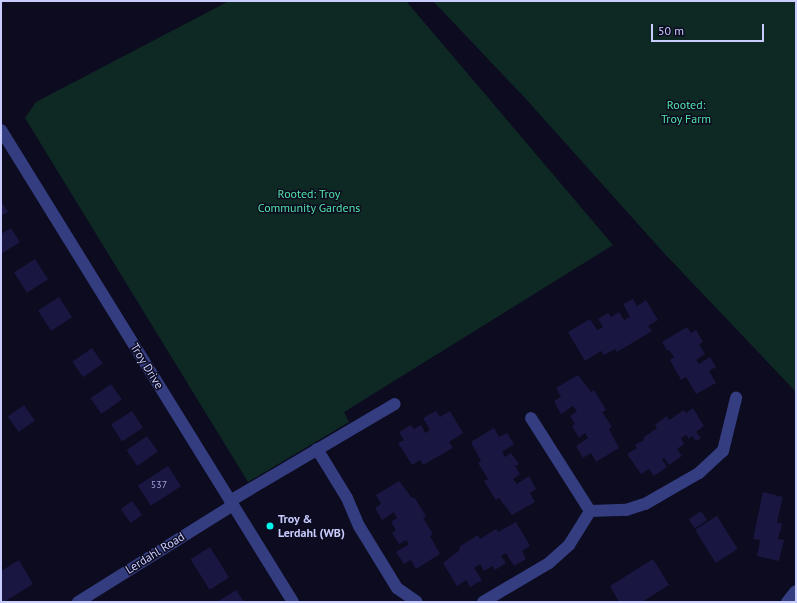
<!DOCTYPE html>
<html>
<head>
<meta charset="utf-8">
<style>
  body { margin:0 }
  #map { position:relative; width:797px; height:603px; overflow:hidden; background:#0c0b1f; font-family:"PT Sans",sans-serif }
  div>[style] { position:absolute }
  .green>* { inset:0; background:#0e2924 }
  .building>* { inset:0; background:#191741; transform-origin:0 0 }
  .minor>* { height:12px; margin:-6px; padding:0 6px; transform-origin:6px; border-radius:6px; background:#343d80 }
  .dots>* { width:11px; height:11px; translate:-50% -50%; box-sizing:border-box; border:2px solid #0c0b1f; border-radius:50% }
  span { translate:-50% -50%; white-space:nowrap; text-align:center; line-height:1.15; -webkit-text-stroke:3px #0c0b1f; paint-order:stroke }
  .number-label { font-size:10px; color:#9d9fd0 }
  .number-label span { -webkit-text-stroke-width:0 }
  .park-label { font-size:12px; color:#51e4a8 }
  .street-label { font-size:12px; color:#c9ccff }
  .poi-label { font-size:12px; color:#c9ccff; font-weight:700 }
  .left { translate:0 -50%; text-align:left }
  .frame { position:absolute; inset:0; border:2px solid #c9ccff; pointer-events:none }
  .scale { position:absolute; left:651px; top:24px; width:113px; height:18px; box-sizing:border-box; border:2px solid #c9ccff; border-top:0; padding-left:5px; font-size:12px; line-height:14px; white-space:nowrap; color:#c9ccff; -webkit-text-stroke:3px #0c0b1f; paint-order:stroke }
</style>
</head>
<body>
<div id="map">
  <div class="green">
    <div style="clip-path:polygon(229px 1px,406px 1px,613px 245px,344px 412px,349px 422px,248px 482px,25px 118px,36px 102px)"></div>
    <div style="clip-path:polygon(433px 1px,796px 1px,796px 392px,663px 252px,526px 99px)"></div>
  </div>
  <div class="building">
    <div style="clip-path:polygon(1px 201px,8px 212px,1px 216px)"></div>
    <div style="clip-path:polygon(11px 228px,20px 242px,1px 254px,1px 234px)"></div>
    <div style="left:35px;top:259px;width:24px;height:25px;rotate:57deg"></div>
    <div style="left:59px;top:297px;width:24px;height:25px;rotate:57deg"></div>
    <div style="clip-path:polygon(633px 299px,637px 306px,646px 300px,658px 320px,648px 326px,652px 331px,617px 352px,615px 349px,604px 355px,601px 351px,585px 361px,568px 332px,590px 319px,597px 330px,603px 327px,598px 319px,608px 313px,611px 317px,619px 312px,624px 320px,630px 317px,623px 304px)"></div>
    <div style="clip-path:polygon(687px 327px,691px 333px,696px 330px,703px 342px,699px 344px,705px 354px,696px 360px,699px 364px,710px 357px,716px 367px,709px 371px,716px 383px,696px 394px,686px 377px,681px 380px,670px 360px,674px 357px,669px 350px,667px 351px,662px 342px)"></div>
    <div style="left:92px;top:348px;width:19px;height:24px;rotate:55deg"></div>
    <div style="clip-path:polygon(578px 375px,591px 392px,594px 390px,606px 410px,602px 412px,612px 427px,609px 429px,619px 448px,596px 462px,591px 453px,583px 458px,576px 446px,588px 438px,585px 433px,579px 438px,572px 426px,575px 424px,570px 416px,577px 411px,573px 406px,561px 414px,554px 401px,561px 397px,556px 388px)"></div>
    <div style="left:111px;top:384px;width:19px;height:25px;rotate:55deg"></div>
    <div style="left:24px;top:405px;width:19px;height:20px;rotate:55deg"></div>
    <div style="clip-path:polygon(693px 408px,704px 426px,696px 432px,701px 438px,696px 441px,692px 436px,689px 439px,686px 435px,681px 438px,684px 444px,677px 449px,682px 456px,669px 465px,664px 458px,662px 459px,667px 467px,654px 476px,649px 469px,641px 474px,627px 454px,637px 448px,635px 445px,644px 440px,643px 438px,657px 428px,655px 425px,667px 416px,669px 420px,684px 410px,686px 413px)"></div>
    <div style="left:132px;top:411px;width:20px;height:25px;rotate:57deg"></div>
    <div style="clip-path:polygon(436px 411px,440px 417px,450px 411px,463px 433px,449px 442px,453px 448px,423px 465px,420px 460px,412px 465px,398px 443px,404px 440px,399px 432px,411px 425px,414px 429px,421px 425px,425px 433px,430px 430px,423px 418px)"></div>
    <div style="clip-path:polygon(494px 428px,499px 437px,507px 433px,514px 444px,502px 452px,505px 457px,511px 453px,519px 464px,515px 466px,520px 474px,513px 479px,517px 484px,529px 476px,536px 489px,530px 493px,535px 502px,512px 515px,499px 498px,496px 500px,484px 481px,488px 479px,478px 463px,481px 461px,471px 442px)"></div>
    <div style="left:147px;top:436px;width:19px;height:25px;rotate:55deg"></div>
    <div style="left:168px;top:466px;width:24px;height:36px;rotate:57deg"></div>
    <div style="clip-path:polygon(399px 481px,412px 498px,414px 497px,426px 516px,423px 518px,433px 534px,430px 536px,440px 554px,416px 569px,411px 560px,404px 564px,396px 552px,409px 544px,406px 540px,399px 544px,392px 533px,396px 530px,391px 522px,397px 518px,394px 512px,382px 520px,375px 508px,381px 504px,376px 495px)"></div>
    <div style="clip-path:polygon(763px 492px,783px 497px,777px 522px,782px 524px,778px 539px,784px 540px,779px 561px,757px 556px,760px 540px,753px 539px)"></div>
    <div style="left:132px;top:501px;width:17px;height:14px;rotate:54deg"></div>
    <div style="left:701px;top:511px;width:11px;height:15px;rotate:56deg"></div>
    <div style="left:717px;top:516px;width:39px;height:26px;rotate:58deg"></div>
    <div style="clip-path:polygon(516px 522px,530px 546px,522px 551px,526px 559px,514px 566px,506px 553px,501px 556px,506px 563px,495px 570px,492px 566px,484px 571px,480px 564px,474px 568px,482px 580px,470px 587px,466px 580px,457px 586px,443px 563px,460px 550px,459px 547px,478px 535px,480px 539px,496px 529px,498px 532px)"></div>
    <div style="left:210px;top:547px;width:36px;height:23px;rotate:58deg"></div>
    <div style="clip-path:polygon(653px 559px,669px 585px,642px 602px,619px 602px,610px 586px)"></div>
    <div style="clip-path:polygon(19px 560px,33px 584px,4px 602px,1px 602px,1px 571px)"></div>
    <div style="clip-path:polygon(236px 590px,244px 602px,217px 602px)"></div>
  </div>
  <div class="minor">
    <div style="left:1px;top:130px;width:555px;rotate:58.26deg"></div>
    <div style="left:317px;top:449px;width:57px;rotate:58.5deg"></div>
    <div style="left:347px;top:498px;width:30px;rotate:67deg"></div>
    <div style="left:359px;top:526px;width:73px;rotate:58.5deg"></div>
    <div style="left:397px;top:588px;width:24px;rotate:35deg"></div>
    <div style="left:230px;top:501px;width:191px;rotate:-30.5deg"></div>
    <div style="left:590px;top:511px;width:36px;rotate:-2deg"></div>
    <div style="left:626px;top:510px;width:20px;rotate:-18deg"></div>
    <div style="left:645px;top:504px;width:62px;rotate:-29.9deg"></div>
    <div style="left:699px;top:473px;width:33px;rotate:-43deg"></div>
    <div style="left:723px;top:451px;width:55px;rotate:-76.2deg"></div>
    <div style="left:78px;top:602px;width:183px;rotate:-32deg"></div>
    <div style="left:483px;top:602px;width:77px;rotate:-30.6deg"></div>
    <div style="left:549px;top:563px;width:27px;rotate:-42deg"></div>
    <div style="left:569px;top:545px;width:40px;rotate:-58deg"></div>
    <div style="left:590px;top:511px;width:110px;rotate:-122.4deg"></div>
    <div style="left:787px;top:602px;width:14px;rotate:-51deg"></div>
  </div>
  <div class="dots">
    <div style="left:270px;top:526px;background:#00f4e7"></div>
  </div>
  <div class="number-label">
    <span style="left:159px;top:485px">537</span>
  </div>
  <div class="park-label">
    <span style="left:686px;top:112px">Rooted:<br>Troy Farm</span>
    <span style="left:309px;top:201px">Rooted: Troy<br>Community Gardens</span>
  </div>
  <div class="street-label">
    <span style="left:147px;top:366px;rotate:58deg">Troy Drive</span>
    <span style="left:155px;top:553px;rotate:-32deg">Lerdahl Road</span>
  </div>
  <div class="poi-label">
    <span class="left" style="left:278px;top:526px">Troy &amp;<br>Lerdahl (WB)</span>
  </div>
  <div class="frame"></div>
  <div class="scale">50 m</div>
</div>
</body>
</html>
